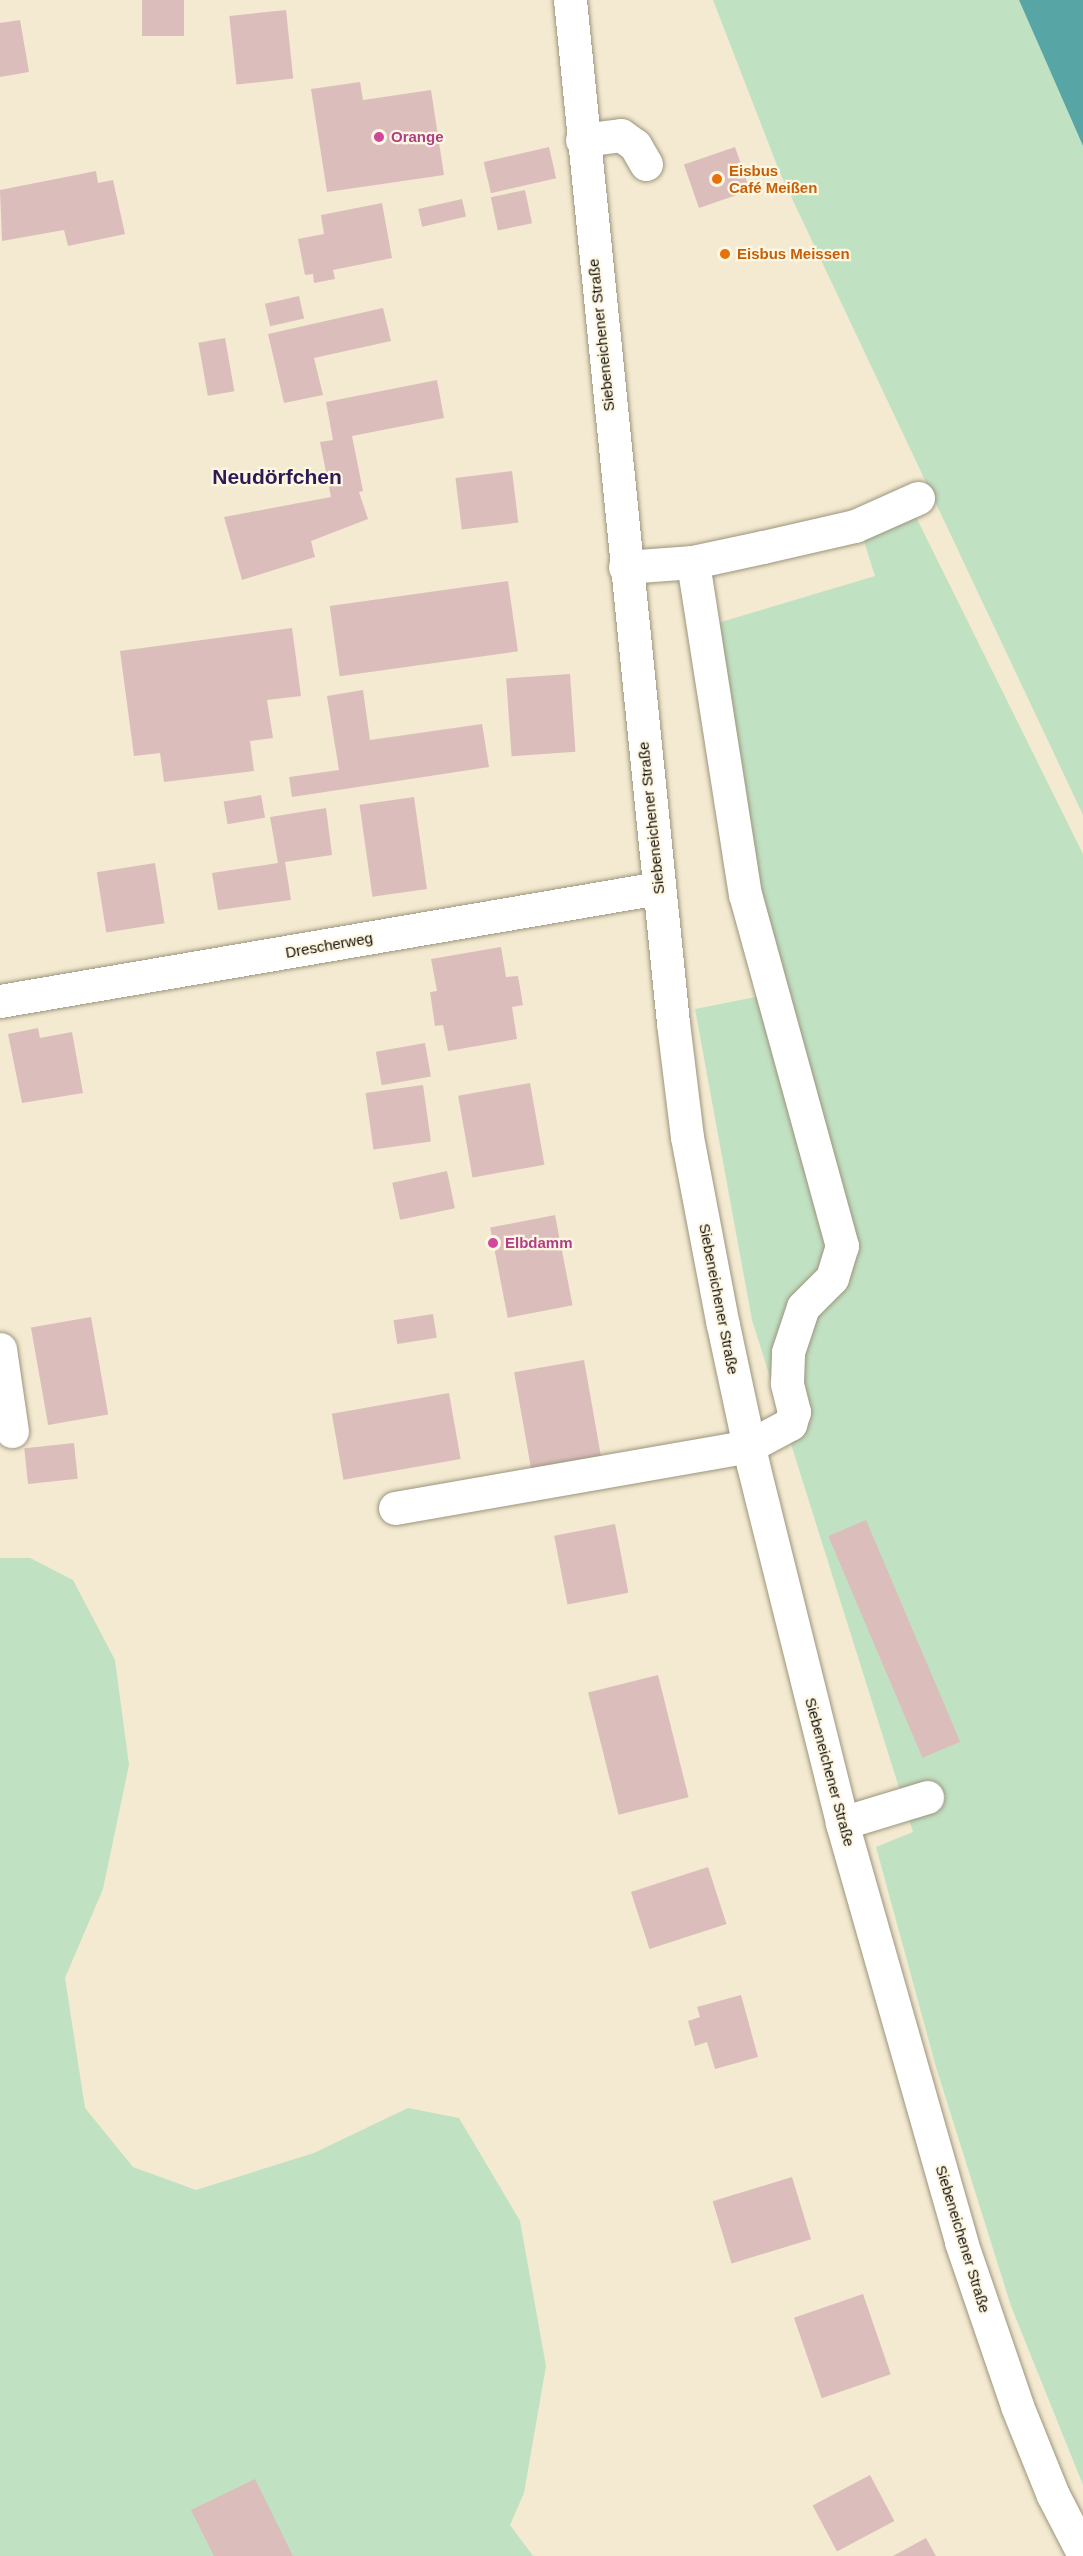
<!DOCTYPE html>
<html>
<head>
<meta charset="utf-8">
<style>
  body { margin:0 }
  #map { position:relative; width:1083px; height:2556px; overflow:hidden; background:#f3ead1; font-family:Arial,sans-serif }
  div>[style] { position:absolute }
  .green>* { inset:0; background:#c1e1c3 }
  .water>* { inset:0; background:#58a5a6 }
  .building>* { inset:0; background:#dbbebb; transform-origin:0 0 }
  .roads { filter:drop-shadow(0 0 2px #9c947d) drop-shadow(0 0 2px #9c947d) }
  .minor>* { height:33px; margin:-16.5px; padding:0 16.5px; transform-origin:16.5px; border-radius:16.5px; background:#fff }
  .major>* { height:33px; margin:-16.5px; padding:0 16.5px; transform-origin:16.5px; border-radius:16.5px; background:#fff }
  .dots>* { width:16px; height:16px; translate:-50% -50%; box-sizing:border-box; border:3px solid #fef7e4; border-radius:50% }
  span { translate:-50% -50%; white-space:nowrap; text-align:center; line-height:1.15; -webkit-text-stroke:4.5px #fef7e4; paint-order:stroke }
  .hotel-label { font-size:15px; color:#b23c85; font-weight:700 }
  .left { translate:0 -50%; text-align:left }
  .food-label { font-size:15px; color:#c56008; font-weight:700 }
  .street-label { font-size:15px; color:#120f07 }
  .district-label { font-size:21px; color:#2d1b55; font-weight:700 }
</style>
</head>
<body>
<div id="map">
  <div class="green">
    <div style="clip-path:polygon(713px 0,1019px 0,1083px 146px,1083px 815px,780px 173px)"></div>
    <div style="clip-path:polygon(914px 513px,1083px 854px,1083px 2485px,1011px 2306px,936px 2067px,876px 1847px,913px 1832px,752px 1320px,695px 1009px,761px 996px,756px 893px,711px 625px,875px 576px,863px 538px)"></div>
    <div style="clip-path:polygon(0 1558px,30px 1558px,73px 1580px,115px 1660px,129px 1765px,103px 1889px,65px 1978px,85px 2108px,133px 2167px,196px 2190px,314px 2153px,408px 2108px,459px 2118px,520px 2221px,546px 2366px,524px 2493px,510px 2525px,533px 2556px,0 2556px)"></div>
  </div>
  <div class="water">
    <div style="clip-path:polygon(1019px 0,1083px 0,1083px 146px)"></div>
  </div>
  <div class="building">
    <div style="left:142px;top:0;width:42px;height:36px"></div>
    <div style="left:286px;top:10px;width:69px;height:57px;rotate:84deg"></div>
    <div style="clip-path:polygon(20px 20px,29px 72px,0 77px,0 23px)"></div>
    <div style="clip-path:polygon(360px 82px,363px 100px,431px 90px,444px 175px,327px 192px,311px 89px)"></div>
    <div style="left:549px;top:147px;width:32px;height:67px;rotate:77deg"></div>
    <div style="left:735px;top:147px;width:46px;height:54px;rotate:71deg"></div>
    <div style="clip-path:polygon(96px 171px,98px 183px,113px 180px,125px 234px,68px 246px,64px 230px,2px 241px,0 190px)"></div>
    <div style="left:525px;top:190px;width:34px;height:35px;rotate:78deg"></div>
    <div style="left:462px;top:199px;width:18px;height:45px;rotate:77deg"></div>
    <div style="clip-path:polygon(382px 203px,392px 258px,333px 270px,335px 279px,314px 283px,313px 274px,305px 275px,298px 239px,324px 234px,321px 215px)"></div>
    <div style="left:299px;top:296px;width:23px;height:35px;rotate:77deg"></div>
    <div style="clip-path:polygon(383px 308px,391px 341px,314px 358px,323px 395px,284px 403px,268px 334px)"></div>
    <div style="left:225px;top:338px;width:54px;height:27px;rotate:80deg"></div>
    <div style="clip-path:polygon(437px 380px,444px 418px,352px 436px,363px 491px,359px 492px,368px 519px,311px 541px,315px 557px,242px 580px,224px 517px,331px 497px,320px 442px,333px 440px,326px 402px)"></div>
    <div style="left:512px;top:471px;width:52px;height:57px;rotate:83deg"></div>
    <div style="left:508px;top:581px;width:71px;height:180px;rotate:82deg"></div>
    <div style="clip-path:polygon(292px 628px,301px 696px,267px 700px,273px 738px,250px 741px,254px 771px,164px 782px,160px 753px,134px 756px,120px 651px)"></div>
    <div style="left:570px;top:674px;width:78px;height:64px;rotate:86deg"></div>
    <div style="clip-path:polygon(363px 690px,370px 740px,482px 724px,489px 767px,292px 797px,289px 777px,339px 770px,327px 696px)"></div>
    <div style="left:261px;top:795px;width:23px;height:38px;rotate:80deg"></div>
    <div style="left:414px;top:797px;width:93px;height:55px;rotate:82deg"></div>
    <div style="clip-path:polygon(326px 808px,332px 855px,285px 862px,291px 900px,218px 910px,212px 873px,278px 863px,270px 817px)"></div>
    <div style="left:155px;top:863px;width:61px;height:59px;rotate:81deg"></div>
    <div style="clip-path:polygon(501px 947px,506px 977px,518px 976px,523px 1005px,512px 1007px,517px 1039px,448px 1051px,443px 1025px,435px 1026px,430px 992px,437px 991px,431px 959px)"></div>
    <div style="clip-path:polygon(38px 1028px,40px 1038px,72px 1032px,83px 1093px,22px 1103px,8px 1034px)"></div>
    <div style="left:425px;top:1043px;width:34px;height:50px;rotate:80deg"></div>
    <div style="left:530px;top:1083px;width:83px;height:73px;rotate:80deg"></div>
    <div style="left:423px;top:1085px;width:57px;height:58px;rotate:82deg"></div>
    <div style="left:447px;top:1171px;width:38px;height:56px;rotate:78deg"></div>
    <div style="left:555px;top:1215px;width:92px;height:66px;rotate:79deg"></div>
    <div style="left:433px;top:1314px;width:24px;height:40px;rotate:81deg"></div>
    <div style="left:91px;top:1317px;width:99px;height:61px;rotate:80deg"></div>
    <div style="left:584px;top:1360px;width:100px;height:71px;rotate:80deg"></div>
    <div style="left:449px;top:1393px;width:67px;height:119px;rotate:80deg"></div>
    <div style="left:74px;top:1443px;width:36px;height:50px;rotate:84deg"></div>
    <div style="left:866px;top:1520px;width:241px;height:41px;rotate:67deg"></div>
    <div style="left:615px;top:1524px;width:70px;height:62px;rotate:79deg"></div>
    <div style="left:658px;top:1675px;width:126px;height:72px;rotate:76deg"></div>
    <div style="left:708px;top:1867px;width:60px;height:81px;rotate:72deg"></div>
    <div style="clip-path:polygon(741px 1995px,758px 2057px,715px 2069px,707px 2042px,695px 2046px,688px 2021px,700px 2017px,697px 2007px)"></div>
    <div style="left:792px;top:2177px;width:65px;height:83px;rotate:73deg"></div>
    <div style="left:863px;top:2294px;width:85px;height:73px;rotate:71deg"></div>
    <div style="left:870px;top:2475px;width:52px;height:65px;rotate:62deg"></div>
    <div style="clip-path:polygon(255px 2479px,293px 2556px,214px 2556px,191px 2510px)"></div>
    <div style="clip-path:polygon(926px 2538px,936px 2556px,893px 2556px)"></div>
  </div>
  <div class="roads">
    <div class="minor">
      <div style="left:582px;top:140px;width:39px;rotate:-7deg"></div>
      <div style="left:621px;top:135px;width:17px;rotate:36deg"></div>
      <div style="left:635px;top:145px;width:22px;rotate:60deg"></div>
      <div style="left:625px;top:567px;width:68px;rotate:-4.2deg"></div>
      <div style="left:693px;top:562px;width:72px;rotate:-12.1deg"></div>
      <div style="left:763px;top:547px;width:94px;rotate:-12.9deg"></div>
      <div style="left:855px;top:526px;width:69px;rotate:-24deg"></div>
      <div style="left:0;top:1001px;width:668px;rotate:-9.74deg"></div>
      <div style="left:0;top:1349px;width:83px;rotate:81.7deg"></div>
      <div style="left:395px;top:1508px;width:359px;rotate:-9.9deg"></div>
      <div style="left:749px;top:1446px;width:47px;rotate:-28.2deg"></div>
      <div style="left:790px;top:1424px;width:13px;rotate:-72deg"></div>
      <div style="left:794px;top:1412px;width:30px;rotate:-104deg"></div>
      <div style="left:787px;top:1383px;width:31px;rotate:-88deg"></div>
      <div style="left:788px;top:1352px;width:47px;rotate:-71.6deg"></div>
      <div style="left:803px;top:1307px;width:41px;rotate:-45deg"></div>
      <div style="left:832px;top:1278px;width:34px;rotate:-73deg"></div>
      <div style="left:842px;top:1246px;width:364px;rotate:-105.4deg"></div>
      <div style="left:745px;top:895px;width:337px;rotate:-98.9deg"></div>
      <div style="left:842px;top:1823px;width:89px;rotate:-17deg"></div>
    </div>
    <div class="major">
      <div style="left:570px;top:0;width:1028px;rotate:84.25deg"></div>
      <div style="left:673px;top:1023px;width:115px;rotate:83deg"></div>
      <div style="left:687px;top:1137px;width:191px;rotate:79.2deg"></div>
      <div style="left:723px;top:1325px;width:143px;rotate:77.9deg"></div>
      <div style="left:753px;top:1465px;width:369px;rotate:76deg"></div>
      <div style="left:842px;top:1823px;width:436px;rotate:74.1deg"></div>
      <div style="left:961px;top:2242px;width:173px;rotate:71.1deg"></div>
      <div style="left:1017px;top:2406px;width:96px;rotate:68deg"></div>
      <div style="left:1053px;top:2495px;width:65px;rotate:62.7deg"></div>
    </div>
  </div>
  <div class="dots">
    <div style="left:379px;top:137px;background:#d1479c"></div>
    <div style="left:717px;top:179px;background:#e8710a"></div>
    <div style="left:725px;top:254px;background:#e8710a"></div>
    <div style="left:493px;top:1243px;background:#d1479c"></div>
  </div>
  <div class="hotel-label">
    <span class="left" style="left:391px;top:137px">Orange</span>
    <span class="left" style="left:505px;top:1243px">Elbdamm</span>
  </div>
  <div class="food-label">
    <span class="left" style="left:729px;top:179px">Eisbus<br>Café Meißen</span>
    <span class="left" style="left:737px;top:254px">Eisbus Meissen</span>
  </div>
  <div class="street-label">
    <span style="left:601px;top:335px;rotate:-96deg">Siebeneichener Straße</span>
    <span style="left:651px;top:818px;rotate:-96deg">Siebeneichener Straße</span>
    <span style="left:329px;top:945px;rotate:-10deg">Drescherweg</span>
    <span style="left:719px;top:1299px;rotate:79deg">Siebeneichener Straße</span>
    <span style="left:830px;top:1772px;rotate:75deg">Siebeneichener Straße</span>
    <span style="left:963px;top:2239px;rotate:73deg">Siebeneichener Straße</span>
  </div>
  <div class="district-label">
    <span style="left:277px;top:477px">Neudörfchen</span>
  </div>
</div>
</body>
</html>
